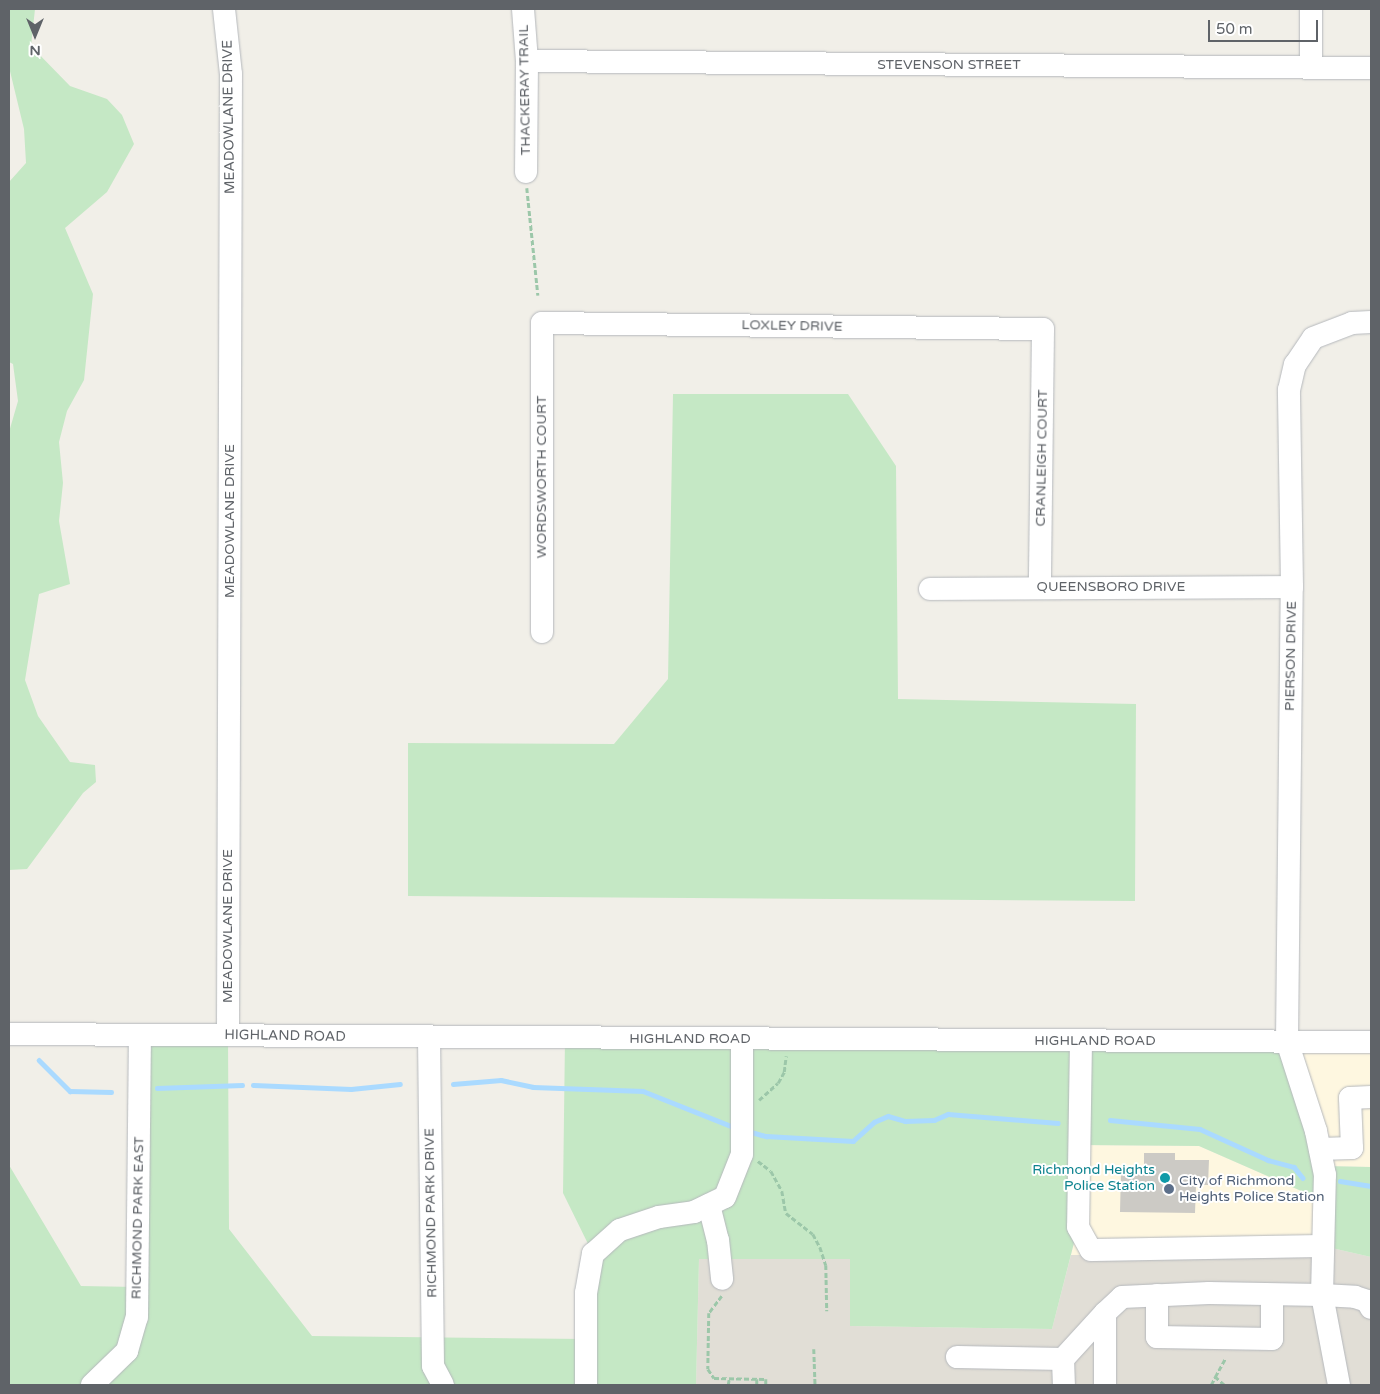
<!DOCTYPE html>
<html>
<head>
<meta charset="utf-8">
<style>
  body { margin:0 }
  #map { position:relative; width:1380px; height:1394px; overflow:hidden; background:#f1efe8; font-family:"Varela Round",sans-serif }
  div>[style] { position:absolute }
  .commercial>* { inset:0; background:#fef7e0 }
  .education>* { inset:0; background:#e1ded6 }
  .green>* { inset:0; background:#c5e8c5 }
  .stream>* { height:4.5px; margin:-2.25px; padding:0 2.25px; transform-origin:2.25px; border-radius:2.25px; background:#aadaff }
  .building>* { inset:0; background:#cccac5 }
  .path>* { height:2.5px; margin-top:-1.25px; transform-origin:0; background:repeating-linear-gradient(90deg,#9cc7a9 0 5px,transparent 0 7.5px) }
  .roads { filter:drop-shadow(0 0 1px #b5b8bc) drop-shadow(0 0 1px #b5b8bc) }
  .minor>* { height:22px; margin:-11px; padding:0 11px; transform-origin:11px; border-radius:11px; background:#fff }
  .dots>* { width:14px; height:14px; translate:-50% -50%; box-sizing:border-box; border:2px solid #fff; border-radius:50% }
  span { translate:-50% -50%; white-space:nowrap; text-align:center; line-height:1.15; -webkit-text-stroke:4px #fff; paint-order:stroke }
  .street-label { font-size:14px; color:#5f6368 }
  .culture-label { font-size:14px; color:#0d838f }
  .right { translate:-100% -50%; text-align:right }
  .service-label { font-size:14px; color:#4e5e75 }
  .left { translate:0 -50%; text-align:left }
  .frame { position:absolute; inset:0; border:10px solid #5f6368; pointer-events:none }
  .north { position:absolute; left:10px; top:10px; width:50px; height:50px; -webkit-text-stroke:4px #fff; paint-order:stroke; rotate:180deg; font-size:14px; font-weight:700; line-height:20px; text-align:center; color:#5f6368 }
  .north::after { content:''; display:block; margin:auto; width:18px; height:22px; background:#5f6368; clip-path:polygon(50% 0,100% 100%,50% 72%,0 100%) }
  .scale { position:absolute; left:1208px; top:20px; width:110px; height:22px; box-sizing:border-box; border:2px solid #5f6368; border-top:0; padding-left:6px; font-size:15px; line-height:18px; white-space:nowrap; color:#5f6368; -webkit-text-stroke:4px #fff; paint-order:stroke }
</style>
</head>
<body>
<div id="map">
  <div class="commercial">
    <div style="clip-path:polygon(1287px 1041px,1371px 1042px,1371px 1167px,1323px 1166px)"></div>
    <div style="clip-path:polygon(1079px 1145px,1199px 1146px,1324px 1201px,1323px 1253px,1071px 1255px,1078px 1227px)"></div>
  </div>
  <div class="education">
    <div style="clip-path:polygon(1323px 1246px,1371px 1257px,1371px 1385px,696px 1385px,699px 1259px,850px 1259px,850px 1326px,1052px 1329px,1071px 1255px,1322px 1253px)"></div>
  </div>
  <div class="green">
    <div style="clip-path:polygon(9px 9px,35px 9px,31px 46px,70px 86px,107px 99px,122px 115px,134px 144px,107px 192px,65px 228px,93px 294px,84px 380px,67px 411px,59px 442px,63px 483px,59px 521px,70px 584px,39px 594px,25px 680px,38px 716px,70px 762px,95px 765px,96px 782px,83px 793px,27px 869px,9px 870px,9px 432px,18px 401px,13px 364px,9px 362px,9px 182px,26px 163px,24px 129px,9px 67px)"></div>
    <div style="clip-path:polygon(673px 394px,848px 394px,896px 466px,898px 699px,1136px 704px,1135px 901px,408px 896px,408px 743px,614px 744px,668px 679px)"></div>
    <div style="clip-path:polygon(140px 1035px,228px 1035px,229px 1229px,312px 1336px,585px 1339px,593px 1254px,563px 1193px,565px 1038px,1287px 1041px,1323px 1166px,1371px 1167px,1371px 1257px,1323px 1246px,1324px 1201px,1199px 1146px,1080px 1145px,1078px 1227px,1052px 1329px,850px 1326px,850px 1259px,699px 1259px,696px 1385px,9px 1385px,9px 1165px,81px 1286px,137px 1287px)"></div>
  </div>
  <div class="stream">
    <div style="left:39px;top:1060px;width:44px;rotate:45deg"></div>
    <div style="left:70px;top:1091px;width:41px;rotate:1.4deg"></div>
    <div style="left:453px;top:1084px;width:48px;rotate:-4.8deg"></div>
    <div style="left:501px;top:1080px;width:33px;rotate:12deg"></div>
    <div style="left:533px;top:1087px;width:110px;rotate:2.1deg"></div>
    <div style="left:643px;top:1091px;width:100px;rotate:21.7deg"></div>
    <div style="left:253px;top:1085px;width:98px;rotate:2.3deg"></div>
    <div style="left:351px;top:1089px;width:49px;rotate:-5.8deg"></div>
    <div style="left:157px;top:1088px;width:85px;rotate:-2deg"></div>
    <div style="left:1110px;top:1120px;width:90px;rotate:5.7deg"></div>
    <div style="left:1200px;top:1129px;width:75px;rotate:24.5deg"></div>
    <div style="left:1268px;top:1160px;width:27px;rotate:15deg"></div>
    <div style="left:1294px;top:1167px;width:14px;rotate:51deg"></div>
    <div style="left:748px;top:1131px;width:19px;rotate:16deg"></div>
    <div style="left:766px;top:1136px;width:87px;rotate:3.3deg"></div>
    <div style="left:853px;top:1141px;width:28px;rotate:-42deg"></div>
    <div style="left:874px;top:1122px;width:15px;rotate:-23deg"></div>
    <div style="left:888px;top:1116px;width:18px;rotate:16deg"></div>
    <div style="left:905px;top:1121px;width:29px;rotate:-2deg"></div>
    <div style="left:934px;top:1120px;width:15px;rotate:-23deg"></div>
    <div style="left:948px;top:1114px;width:110px;rotate:4.7deg"></div>
    <div style="left:1340px;top:1181px;width:31px;rotate:9deg"></div>
  </div>
  <div class="building">
    <div style="clip-path:polygon(1144px 1153px,1175px 1153px,1175px 1160px,1209px 1160px,1208px 1185px,1196px 1185px,1195px 1213px,1120px 1212px,1121px 1170px,1144px 1171px)"></div>
  </div>
  <div class="path">
    <div style="left:527px;top:188px;width:108px;rotate:84.1deg"></div>
    <div style="left:759px;top:1100px;width:25px;rotate:-42deg"></div>
    <div style="left:778px;top:1083px;width:13px;rotate:-61deg"></div>
    <div style="left:784px;top:1072px;width:16px;rotate:-83deg"></div>
    <div style="left:758px;top:1161px;width:16px;rotate:38deg"></div>
    <div style="left:771px;top:1171px;width:23px;rotate:61deg"></div>
    <div style="left:782px;top:1191px;width:22px;rotate:80deg"></div>
    <div style="left:786px;top:1213px;width:34px;rotate:38deg"></div>
    <div style="left:813px;top:1234px;width:15px;rotate:62deg"></div>
    <div style="left:820px;top:1247px;width:19px;rotate:72deg"></div>
    <div style="left:826px;top:1265px;width:46px;rotate:88.8deg"></div>
    <div style="left:722px;top:1296px;width:21px;rotate:127deg"></div>
    <div style="left:709px;top:1313px;width:56px;rotate:91deg"></div>
    <div style="left:708px;top:1369px;width:11px;rotate:56deg"></div>
    <div style="left:714px;top:1378px;width:52px;rotate:1.1deg"></div>
    <div style="left:766px;top:1379px;width:6px;rotate:90deg"></div>
    <div style="left:814px;top:1349px;width:36px;rotate:88deg"></div>
    <div style="left:757px;top:1379px;width:6px;rotate:90deg"></div>
    <div style="left:728px;top:1385px;width:6px;rotate:-81deg"></div>
    <div style="left:1211px;top:1385px;width:9px;rotate:-63deg"></div>
    <div style="left:1224px;top:1385px;width:12px;rotate:-138deg"></div>
    <div style="left:1215px;top:1377px;width:21px;rotate:-61deg"></div>
  </div>
  <div class="roads">
    <div class="minor">
      <div style="left:224px;top:9px;width:65px;rotate:83.9deg"></div>
      <div style="left:231px;top:74px;width:961px;rotate:90.18deg"></div>
      <div style="left:523px;top:9px;width:52px;rotate:85.6deg"></div>
      <div style="left:527px;top:61px;width:111px;rotate:90.5deg"></div>
      <div style="left:527px;top:61px;width:844px;rotate:0.48deg"></div>
      <div style="left:1311px;top:68px;width:59px;rotate:-90deg"></div>
      <div style="left:930px;top:589px;width:362px;rotate:-0.3deg"></div>
      <div style="left:542px;top:632px;width:309px;rotate:-90deg"></div>
      <div style="left:542px;top:323px;width:501px;rotate:0.69deg"></div>
      <div style="left:1043px;top:329px;width:258px;rotate:90.7deg"></div>
      <div style="left:9px;top:1034px;width:1362px;rotate:0.34deg"></div>
      <div style="left:429px;top:1038px;width:328px;rotate:89.3deg"></div>
      <div style="left:433px;top:1366px;width:21px;rotate:62deg"></div>
      <div style="left:1081px;top:1041px;width:186px;rotate:90.9deg"></div>
      <div style="left:1078px;top:1227px;width:26px;rotate:61deg"></div>
      <div style="left:1091px;top:1250px;width:232px;rotate:-1deg"></div>
      <div style="left:1320px;top:1149px;width:32px;rotate:-2deg"></div>
      <div style="left:1352px;top:1148px;width:50px;rotate:-92.3deg"></div>
      <div style="left:1350px;top:1098px;width:21px;rotate:-3deg"></div>
      <div style="left:709px;top:1205px;width:36px;rotate:76deg"></div>
      <div style="left:718px;top:1240px;width:39px;rotate:84deg"></div>
      <div style="left:1157px;top:1295px;width:42px;rotate:90deg"></div>
      <div style="left:1157px;top:1337px;width:115px;rotate:1deg"></div>
      <div style="left:1272px;top:1339px;width:44px;rotate:-90deg"></div>
      <div style="left:957px;top:1357px;width:106px;rotate:1.1deg"></div>
      <div style="left:1063px;top:1359px;width:26px;rotate:88deg"></div>
      <div style="left:1063px;top:1359px;width:62px;rotate:-47.6deg"></div>
      <div style="left:92px;top:1385px;width:49px;rotate:-44.2deg"></div>
      <div style="left:127px;top:1351px;width:35px;rotate:-74deg"></div>
      <div style="left:137px;top:1317px;width:282px;rotate:-89.4deg"></div>
      <div style="left:586px;top:1385px;width:92px;rotate:-90deg"></div>
      <div style="left:586px;top:1293px;width:40px;rotate:-80deg"></div>
      <div style="left:593px;top:1254px;width:36px;rotate:-42deg"></div>
      <div style="left:620px;top:1230px;width:41px;rotate:-18.4deg"></div>
      <div style="left:659px;top:1217px;width:35px;rotate:-8deg"></div>
      <div style="left:694px;top:1212px;width:34px;rotate:-26deg"></div>
      <div style="left:725px;top:1197px;width:46px;rotate:-68.4deg"></div>
      <div style="left:742px;top:1154px;width:115px;rotate:-90deg"></div>
      <div style="left:1105px;top:1385px;width:72px;rotate:-90deg"></div>
      <div style="left:1105px;top:1313px;width:23px;rotate:-43deg"></div>
      <div style="left:1122px;top:1297px;width:87px;rotate:-2.6deg"></div>
      <div style="left:1209px;top:1293px;width:113px;rotate:1deg"></div>
      <div style="left:1322px;top:1295px;width:120px;rotate:-88.6deg"></div>
      <div style="left:1325px;top:1175px;width:45px;rotate:-101.6deg"></div>
      <div style="left:1316px;top:1131px;width:95px;rotate:-107.9deg"></div>
      <div style="left:1287px;top:1041px;width:454px;rotate:-89.4deg"></div>
      <div style="left:1292px;top:587px;width:197px;rotate:-90.9deg"></div>
      <div style="left:1289px;top:390px;width:26px;rotate:-77deg"></div>
      <div style="left:1295px;top:365px;width:32px;rotate:-56deg"></div>
      <div style="left:1313px;top:338px;width:42px;rotate:-21deg"></div>
      <div style="left:1352px;top:323px;width:19px;rotate:-3deg"></div>
      <div style="left:1339px;top:1385px;width:92px;rotate:-100.7deg"></div>
      <div style="left:1322px;top:1295px;width:33px;rotate:3deg"></div>
      <div style="left:1355px;top:1297px;width:13px;rotate:18deg"></div>
      <div style="left:1367px;top:1301px;width:8px;rotate:60deg"></div>
    </div>
  </div>
  <div class="dots">
    <div style="left:1165px;top:1178px;background:#0f9aa8"></div>
    <div style="left:1169px;top:1189px;background:#5c6f8a"></div>
  </div>
  <div class="street-label">
    <span style="left:949px;top:65px">STEVENSON STREET</span>
    <span style="left:525px;top:90px;rotate:-91deg">THACKERAY TRAIL</span>
    <span style="left:229px;top:117px;rotate:-91deg">MEADOWLANE DRIVE</span>
    <span style="left:792px;top:326px;rotate:1deg">LOXLEY DRIVE</span>
    <span style="left:1042px;top:458px;rotate:-89deg">CRANLEIGH COURT</span>
    <span style="left:542px;top:477px;rotate:-90deg">WORDSWORTH COURT</span>
    <span style="left:230px;top:521px;rotate:-90deg">MEADOWLANE DRIVE</span>
    <span style="left:1111px;top:587px">QUEENSBORO DRIVE</span>
    <span style="left:1291px;top:656px;rotate:-89deg">PIERSON DRIVE</span>
    <span style="left:228px;top:926px;rotate:-90deg">MEADOWLANE DRIVE</span>
    <span style="left:285px;top:1036px;rotate:1deg">HIGHLAND ROAD</span>
    <span style="left:690px;top:1039px">HIGHLAND ROAD</span>
    <span style="left:1095px;top:1041px">HIGHLAND ROAD</span>
    <span style="left:431px;top:1213px;rotate:-91deg">RICHMOND PARK DRIVE</span>
    <span style="left:138px;top:1218px;rotate:-89deg">RICHMOND PARK EAST</span>
  </div>
  <div class="culture-label">
    <span class="right" style="left:1155px;top:1178px">Richmond Heights<br>Police Station</span>
  </div>
  <div class="service-label">
    <span class="left" style="left:1179px;top:1189px">City of Richmond<br>Heights Police Station</span>
  </div>
  <div class="frame"></div>
  <div class="north">N</div>
  <div class="scale">50 m</div>
</div>
</body>
</html>
